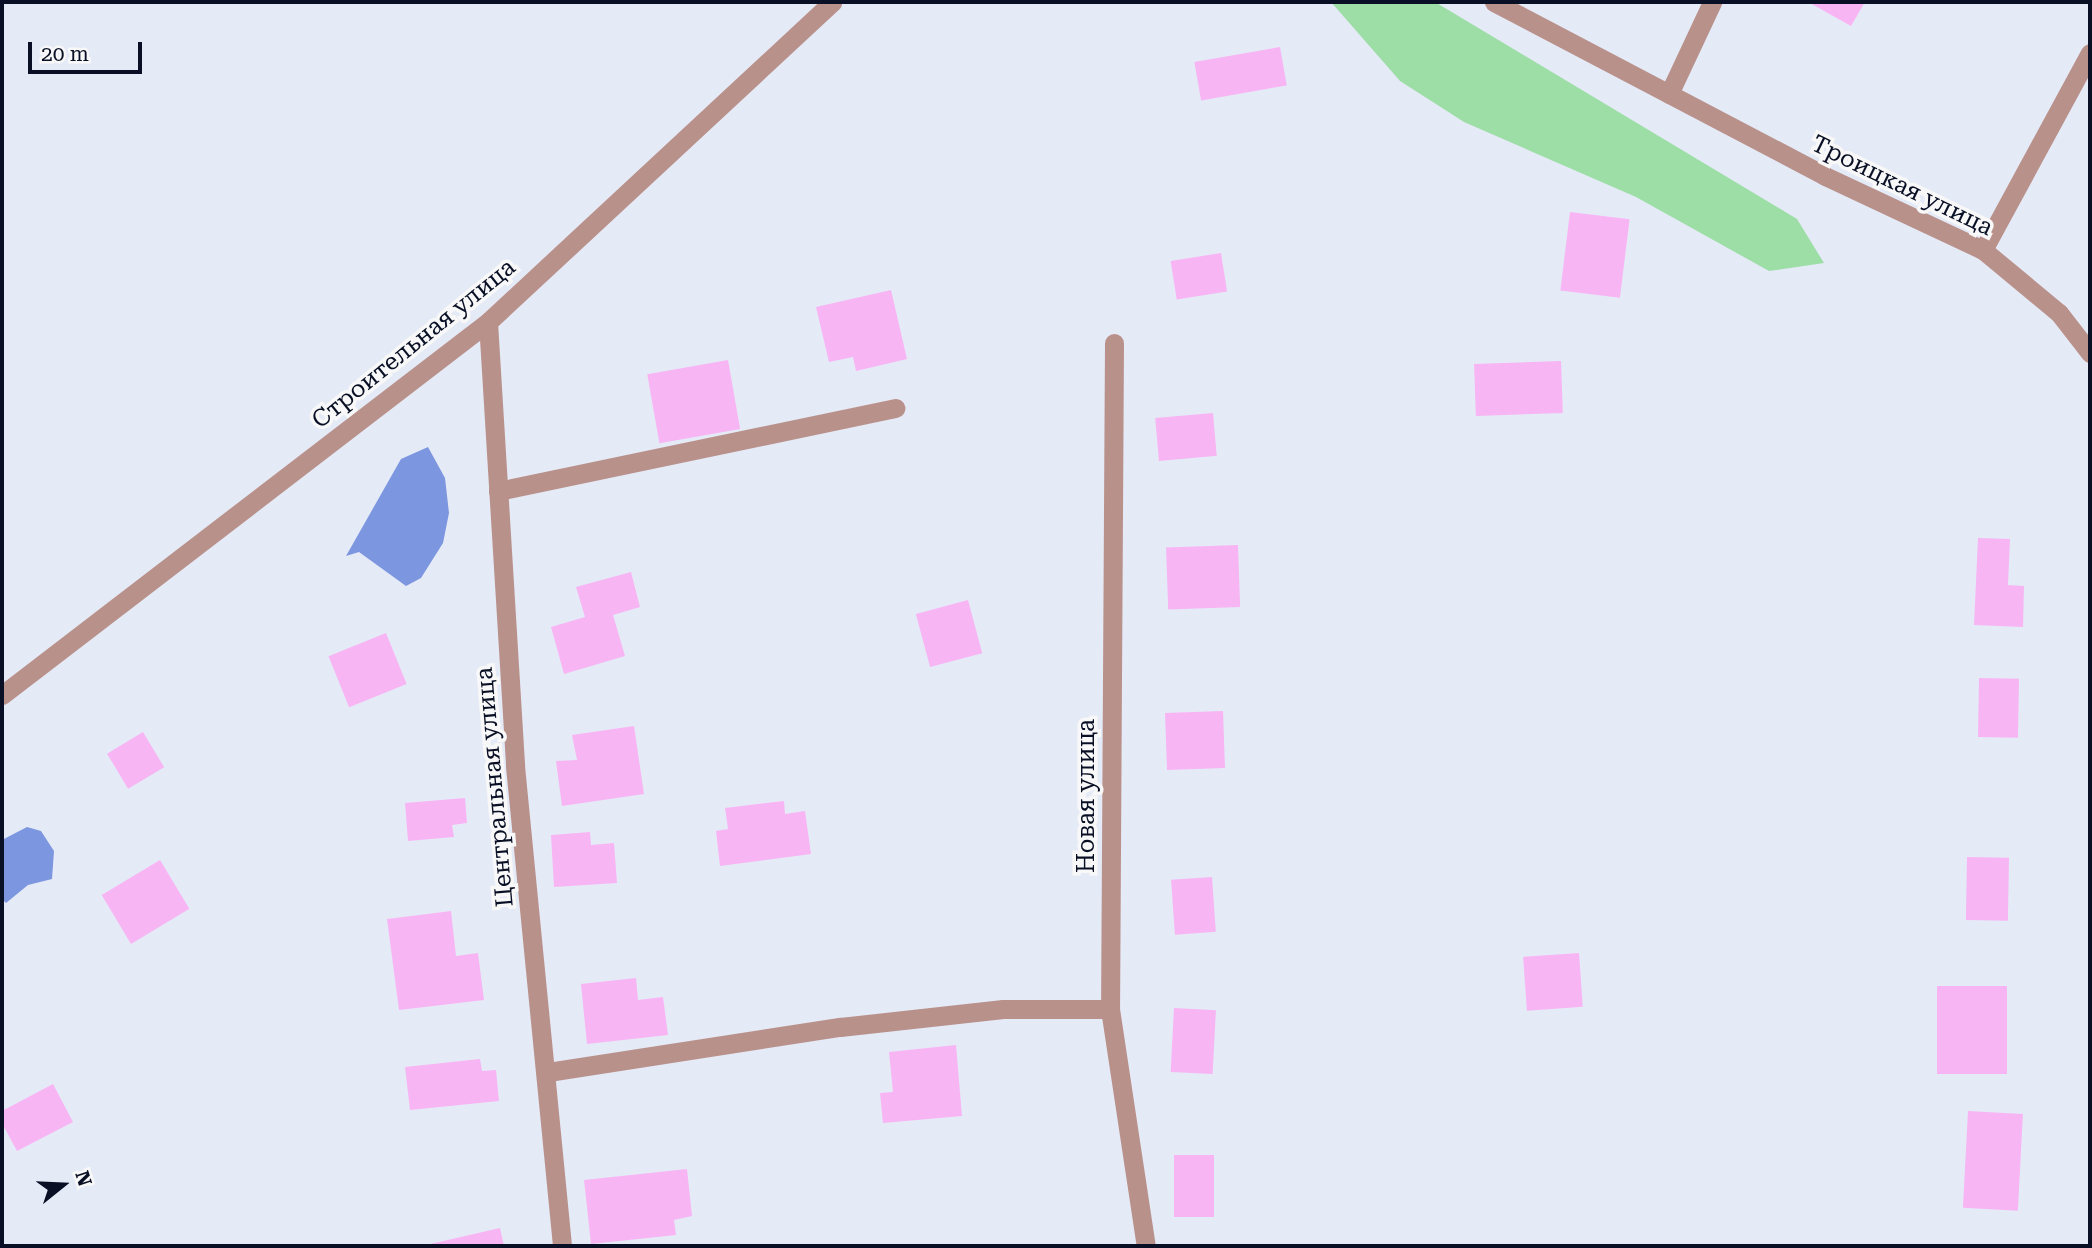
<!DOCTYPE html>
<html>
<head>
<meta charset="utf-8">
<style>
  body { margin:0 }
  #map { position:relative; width:2092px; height:1248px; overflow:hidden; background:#e5eaf7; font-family:"Roboto Serif",serif }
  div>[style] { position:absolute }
  .green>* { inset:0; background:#9ddea7 }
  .water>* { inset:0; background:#7c96df }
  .building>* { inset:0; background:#f8b5f4; transform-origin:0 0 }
  .service>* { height:19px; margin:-9.5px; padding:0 9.5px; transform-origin:9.5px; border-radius:9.5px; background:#b9918b }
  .minor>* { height:19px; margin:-9.5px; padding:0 9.5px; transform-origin:9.5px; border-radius:9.5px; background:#b9918b }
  span { translate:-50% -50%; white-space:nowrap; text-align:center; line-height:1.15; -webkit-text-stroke:7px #f8f8f8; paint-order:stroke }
  .street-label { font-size:24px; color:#091025 }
  .frame { position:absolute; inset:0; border:4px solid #091025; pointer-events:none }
  .north { position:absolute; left:28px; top:1150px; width:70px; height:70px; -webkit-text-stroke:5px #f8f8f8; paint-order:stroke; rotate:72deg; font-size:19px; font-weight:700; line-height:28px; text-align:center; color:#091025 }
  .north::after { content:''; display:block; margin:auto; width:24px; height:32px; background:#091025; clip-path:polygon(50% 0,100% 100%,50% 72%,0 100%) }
  .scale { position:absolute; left:28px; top:42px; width:114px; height:32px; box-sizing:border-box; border:4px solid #091025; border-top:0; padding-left:9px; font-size:21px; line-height:24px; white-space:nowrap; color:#091025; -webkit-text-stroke:5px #f8f8f8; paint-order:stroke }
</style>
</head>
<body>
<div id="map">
  <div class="green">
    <div style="clip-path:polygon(1331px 2px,1435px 2px,1797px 219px,1824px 263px,1769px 271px,1636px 197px,1464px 122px,1400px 81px)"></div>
  </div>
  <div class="water">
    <div style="clip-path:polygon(428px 447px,445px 478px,449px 513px,443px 543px,421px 578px,406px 586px,359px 552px,346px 556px,401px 459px)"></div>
    <div style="clip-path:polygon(27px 827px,41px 831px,54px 851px,52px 879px,28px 885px,6px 903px,2px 899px,2px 840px)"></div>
  </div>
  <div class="building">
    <div style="clip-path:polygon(1808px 2px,1865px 2px,1851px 26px)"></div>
    <div style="left:1280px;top:47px;width:39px;height:87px;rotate:80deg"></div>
    <div style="left:1570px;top:212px;width:60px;height:79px;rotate:7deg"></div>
    <div style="left:1221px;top:253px;width:39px;height:51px;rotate:81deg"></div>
    <div style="clip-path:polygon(891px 290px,907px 359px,856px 371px,853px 357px,829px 362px,816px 307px)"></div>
    <div style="left:728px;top:360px;width:70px;height:82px;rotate:80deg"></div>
    <div style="left:1561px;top:361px;width:52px;height:87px;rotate:88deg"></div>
    <div style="left:1213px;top:413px;width:43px;height:58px;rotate:85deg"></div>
    <div style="clip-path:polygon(1978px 538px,2010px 539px,2008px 585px,2024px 586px,2023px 627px,1974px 625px)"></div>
    <div style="left:1238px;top:545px;width:62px;height:72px;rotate:88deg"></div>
    <div style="clip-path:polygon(631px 572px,640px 607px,613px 615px,625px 656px,564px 674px,551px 627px,585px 617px,576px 587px)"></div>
    <div style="left:968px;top:600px;width:55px;height:54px;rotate:75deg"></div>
    <div style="left:386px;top:633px;width:55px;height:62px;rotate:68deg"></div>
    <div style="left:1979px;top:678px;width:40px;height:59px;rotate:1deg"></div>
    <div style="left:1223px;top:711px;width:57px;height:58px;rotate:88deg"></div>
    <div style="clip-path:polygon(634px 726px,644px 794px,562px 806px,556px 761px,577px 760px,572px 735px)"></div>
    <div style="left:143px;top:732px;width:41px;height:42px;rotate:59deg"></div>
    <div style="clip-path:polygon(465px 798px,467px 823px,452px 825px,454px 837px,408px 841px,405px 803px)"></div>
    <div style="clip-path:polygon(784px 801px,785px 814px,805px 811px,811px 854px,720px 866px,716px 831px,728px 829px,725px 808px)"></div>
    <div style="clip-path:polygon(590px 832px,591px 845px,614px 843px,617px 883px,554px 887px,551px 835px)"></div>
    <div style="left:1967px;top:857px;width:42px;height:63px;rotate:1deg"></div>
    <div style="left:160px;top:860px;width:57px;height:68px;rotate:59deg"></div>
    <div style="left:1212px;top:877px;width:55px;height:41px;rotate:86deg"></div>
    <div style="clip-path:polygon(451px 911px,456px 956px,478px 953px,484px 1000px,399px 1010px,387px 919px)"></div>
    <div style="left:1579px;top:953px;width:54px;height:56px;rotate:86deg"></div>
    <div style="clip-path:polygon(636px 978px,638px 1000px,663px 997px,668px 1035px,587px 1044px,581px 984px)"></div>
    <div style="left:2007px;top:986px;width:88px;height:70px;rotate:90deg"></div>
    <div style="left:1174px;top:1008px;width:42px;height:64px;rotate:3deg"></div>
    <div style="clip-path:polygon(956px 1045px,962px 1116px,883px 1123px,880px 1093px,893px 1092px,889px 1052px)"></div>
    <div style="clip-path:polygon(480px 1059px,482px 1071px,496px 1070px,499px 1101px,410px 1110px,405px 1067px)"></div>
    <div style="clip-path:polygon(53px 1084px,73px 1122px,17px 1151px,2px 1123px,2px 1111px)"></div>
    <div style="left:1968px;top:1111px;width:55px;height:97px;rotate:3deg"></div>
    <div style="left:1174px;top:1155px;width:40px;height:62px"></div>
    <div style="clip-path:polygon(687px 1169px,692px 1216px,674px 1220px,676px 1235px,591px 1244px,584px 1180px)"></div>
    <div style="clip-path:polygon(500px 1228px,504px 1246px,426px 1246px,426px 1245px)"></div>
  </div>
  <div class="service">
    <div style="left:498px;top:491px;width:406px;rotate:-11.8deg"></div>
    <div style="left:548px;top:1072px;width:295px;rotate:-8.8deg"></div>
    <div style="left:840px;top:1027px;width:164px;rotate:-6.3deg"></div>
    <div style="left:1003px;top:1009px;width:107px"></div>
  </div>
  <div class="minor">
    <div style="left:1494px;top:2px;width:374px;rotate:27.7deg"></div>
    <div style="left:1825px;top:176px;width:174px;rotate:25.1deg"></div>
    <div style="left:1983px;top:250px;width:99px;rotate:39.7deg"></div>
    <div style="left:2059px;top:313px;width:51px;rotate:52.2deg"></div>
    <div style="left:1669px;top:94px;width:102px;rotate:-64.9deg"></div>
    <div style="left:1983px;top:250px;width:224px;rotate:-61.5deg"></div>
    <div style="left:488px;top:322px;width:445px;rotate:86.5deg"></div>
    <div style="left:515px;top:766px;width:482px;rotate:84.4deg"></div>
    <div style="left:1114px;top:343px;width:666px;rotate:90.34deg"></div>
    <div style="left:1110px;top:1009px;width:240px;rotate:81.4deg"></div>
    <div style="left:2px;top:695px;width:613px;rotate:-37.51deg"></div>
    <div style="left:488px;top:322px;width:470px;rotate:-42.9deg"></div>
  </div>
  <div class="street-label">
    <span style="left:1902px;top:186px;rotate:26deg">Троицкая улица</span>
    <span style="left:414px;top:344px;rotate:-39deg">Строительная улица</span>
    <span style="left:495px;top:787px;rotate:-95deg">Центральная улица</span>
    <span style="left:1087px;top:796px;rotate:-90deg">Новая улица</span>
  </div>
  <div class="frame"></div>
  <div class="north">N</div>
  <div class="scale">20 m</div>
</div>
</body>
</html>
